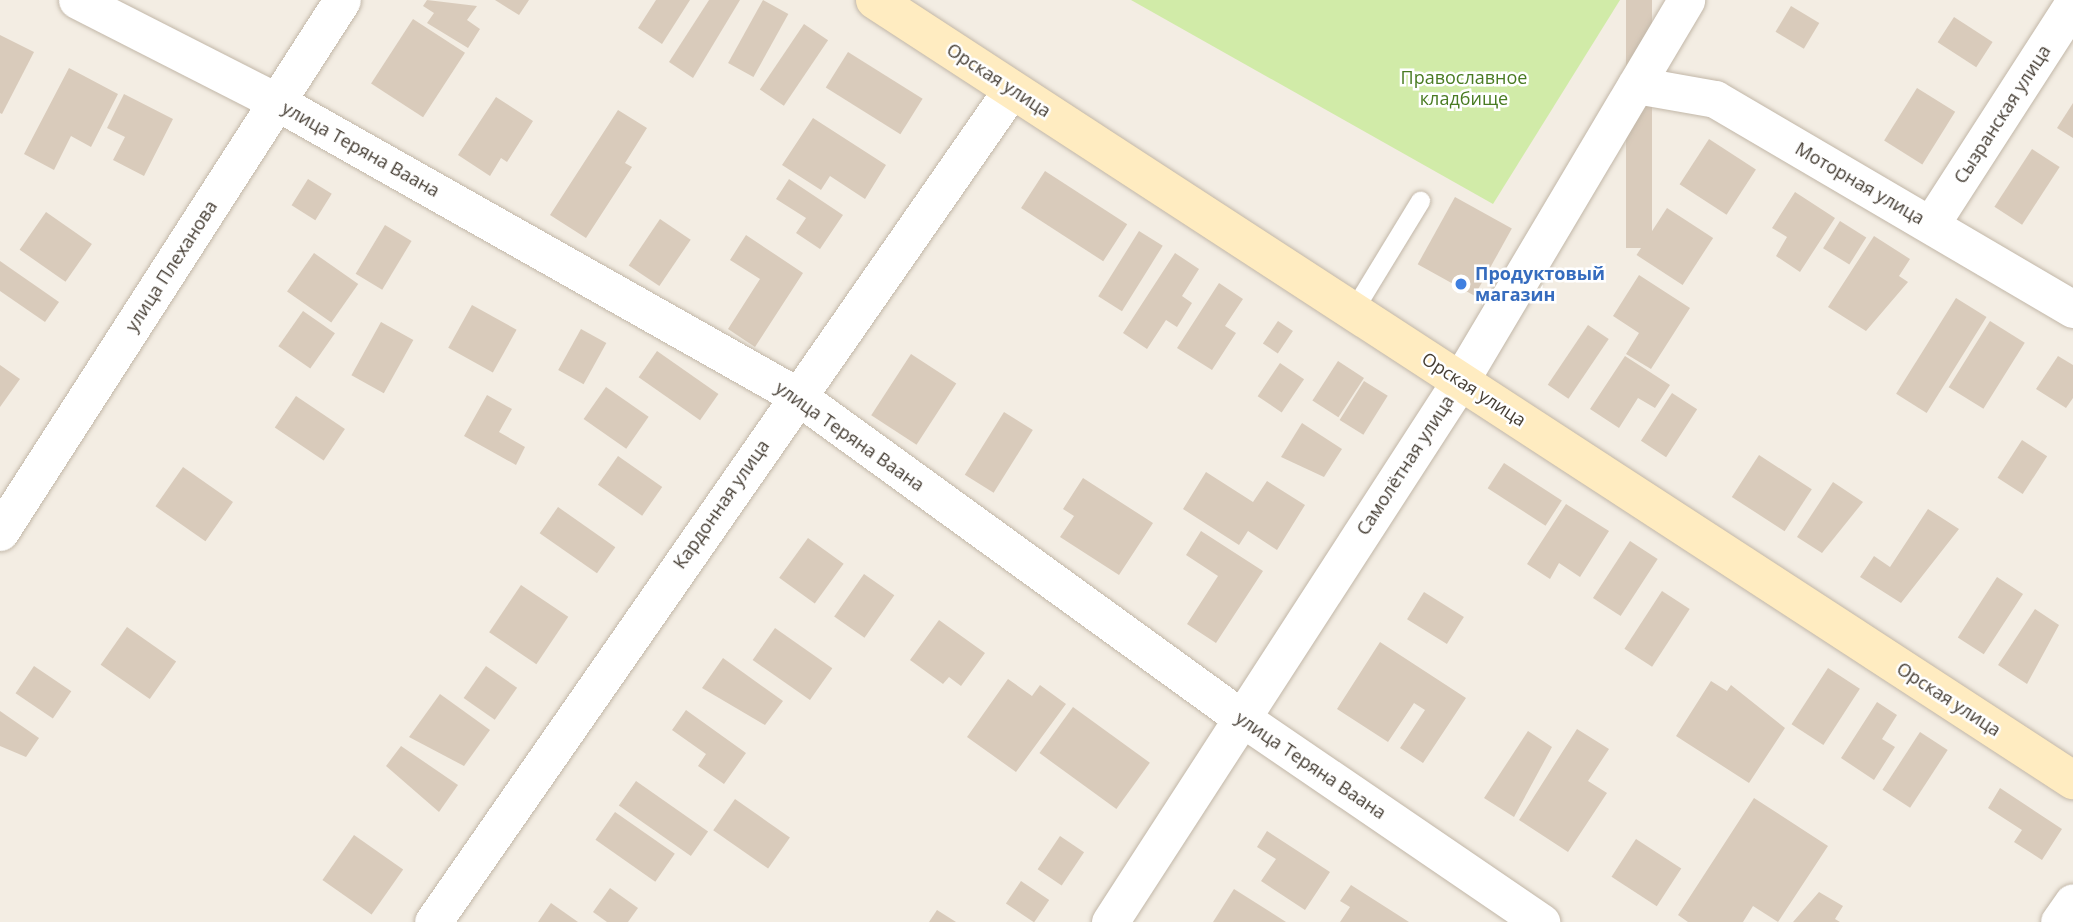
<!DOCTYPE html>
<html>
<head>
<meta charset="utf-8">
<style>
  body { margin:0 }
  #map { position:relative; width:2073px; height:922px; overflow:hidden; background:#f3ede3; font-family:"Open Sans",sans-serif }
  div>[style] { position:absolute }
  .green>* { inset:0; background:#d1eba8 }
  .building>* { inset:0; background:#d9cbbb; transform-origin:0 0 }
  .roads { filter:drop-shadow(0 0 2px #c2b7a8) drop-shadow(0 0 2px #c2b7a8) }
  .lane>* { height:19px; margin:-9.5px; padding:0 9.5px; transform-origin:9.5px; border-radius:9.5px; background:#fff }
  .street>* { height:37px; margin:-18.5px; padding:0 18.5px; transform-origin:18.5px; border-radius:18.5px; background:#fff }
  .secondary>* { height:38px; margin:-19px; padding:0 19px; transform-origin:19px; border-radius:19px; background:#ffecc1 }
  .dots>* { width:19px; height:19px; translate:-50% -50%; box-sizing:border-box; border:4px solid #fff; border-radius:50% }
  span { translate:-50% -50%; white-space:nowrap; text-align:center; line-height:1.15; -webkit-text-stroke:5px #fff; paint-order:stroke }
  .park-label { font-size:18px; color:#497b22 }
  .street-label { font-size:18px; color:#453d33 }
  .shop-label { font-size:18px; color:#366cbe; font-weight:700 }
  .left { translate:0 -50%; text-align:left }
</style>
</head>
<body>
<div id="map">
  <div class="green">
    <div style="clip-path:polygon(1131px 0,1620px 0,1493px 204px)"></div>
  </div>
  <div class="building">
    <div style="clip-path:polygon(427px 0,477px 6px,467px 20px,480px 29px,468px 48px,427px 23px,434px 13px,423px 6px)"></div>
    <div style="clip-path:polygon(495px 0,529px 0,519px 15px)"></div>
    <div style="clip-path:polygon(656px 0,690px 0,662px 44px,638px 28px)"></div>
    <div style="clip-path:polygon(709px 0,740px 0,693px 78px,669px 62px)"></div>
    <div style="left:763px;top:0;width:29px;height:72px;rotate:29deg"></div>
    <div style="left:1626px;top:0;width:26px;height:248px"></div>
    <div style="left:1791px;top:6px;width:33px;height:30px;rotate:31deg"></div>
    <div style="left:1954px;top:17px;width:46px;height:30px;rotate:33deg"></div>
    <div style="left:413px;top:19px;width:62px;height:77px;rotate:33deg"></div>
    <div style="left:804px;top:24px;width:29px;height:79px;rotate:34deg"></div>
    <div style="clip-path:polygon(0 35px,34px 52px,2px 114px,0 113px)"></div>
    <div style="left:848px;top:52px;width:88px;height:42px;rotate:32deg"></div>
    <div style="clip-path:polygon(69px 68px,118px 94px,91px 147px,71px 136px,54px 170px,24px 154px)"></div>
    <div style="left:1917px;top:88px;width:45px;height:62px;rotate:32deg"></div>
    <div style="clip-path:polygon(124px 94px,173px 119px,144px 176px,113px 160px,125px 137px,107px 128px)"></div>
    <div style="clip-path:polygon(496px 97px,533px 121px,507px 162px,501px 158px,490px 176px,458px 155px)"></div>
    <div style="clip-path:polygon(2073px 103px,2073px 138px,2057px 128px)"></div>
    <div style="clip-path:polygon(618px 110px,647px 128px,625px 163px,632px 167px,586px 238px,550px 215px)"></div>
    <div style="clip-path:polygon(813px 118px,886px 165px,865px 199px,830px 176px,821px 190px,782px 165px)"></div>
    <div style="left:1709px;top:139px;width:56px;height:54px;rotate:33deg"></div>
    <div style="left:2032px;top:149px;width:33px;height:69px;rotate:33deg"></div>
    <div style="left:1045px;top:171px;width:98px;height:44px;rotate:33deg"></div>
    <div style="left:308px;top:179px;width:28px;height:31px;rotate:32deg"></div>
    <div style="clip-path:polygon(789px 179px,843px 215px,820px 249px,796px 233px,806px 218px,776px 199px)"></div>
    <div style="clip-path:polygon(1795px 192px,1835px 218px,1800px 272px,1776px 256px,1787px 237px,1772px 228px)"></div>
    <div style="left:1455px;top:197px;width:65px;height:77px;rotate:29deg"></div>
    <div style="left:1667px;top:208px;width:55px;height:56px;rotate:33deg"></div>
    <div style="left:46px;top:212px;width:56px;height:46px;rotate:35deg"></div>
    <div style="left:660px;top:219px;width:37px;height:56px;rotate:34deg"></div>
    <div style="left:1840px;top:221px;width:31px;height:32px;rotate:32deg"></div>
    <div style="left:385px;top:225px;width:31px;height:57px;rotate:31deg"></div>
    <div style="left:1139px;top:231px;width:28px;height:77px;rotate:32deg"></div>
    <div style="clip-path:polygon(746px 235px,803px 273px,755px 347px,728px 329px,760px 279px,730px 260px)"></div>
    <div style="clip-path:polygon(1874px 236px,1910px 259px,1899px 276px,1908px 282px,1866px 331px,1828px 307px)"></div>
    <div style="left:314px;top:253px;width:54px;height:47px;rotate:35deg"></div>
    <div style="clip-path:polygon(1175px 253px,1199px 269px,1182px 296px,1192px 303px,1177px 327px,1166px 320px,1147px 349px,1123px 333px)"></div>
    <div style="clip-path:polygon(0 261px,59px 302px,45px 322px,0 291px)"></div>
    <div style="clip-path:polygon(1639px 275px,1690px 308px,1651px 369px,1626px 354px,1639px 333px,1613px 316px)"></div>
    <div style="clip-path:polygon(1219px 283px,1243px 299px,1225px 326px,1236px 333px,1212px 370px,1177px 348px)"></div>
    <div style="left:1956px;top:298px;width:36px;height:113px;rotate:32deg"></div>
    <div style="left:472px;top:305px;width:51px;height:49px;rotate:29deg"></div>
    <div style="left:303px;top:311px;width:39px;height:43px;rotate:35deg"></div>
    <div style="left:1278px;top:321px;width:18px;height:27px;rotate:34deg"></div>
    <div style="left:1990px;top:321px;width:41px;height:78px;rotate:32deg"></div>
    <div style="left:381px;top:322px;width:37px;height:61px;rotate:29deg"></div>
    <div style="left:1588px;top:325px;width:25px;height:72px;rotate:34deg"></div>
    <div style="left:581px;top:329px;width:29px;height:47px;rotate:29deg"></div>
    <div style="left:657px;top:351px;width:75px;height:32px;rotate:35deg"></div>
    <div style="left:911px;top:354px;width:54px;height:73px;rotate:33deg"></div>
    <div style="clip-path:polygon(1625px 356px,1670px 385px,1655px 408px,1638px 398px,1619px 428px,1590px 409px)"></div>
    <div style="clip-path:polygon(2058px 356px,2073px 365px,2073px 398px,2066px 408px,2036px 389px)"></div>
    <div style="left:1338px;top:361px;width:31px;height:47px;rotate:33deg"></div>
    <div style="left:1280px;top:363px;width:29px;height:40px;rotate:34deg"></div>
    <div style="clip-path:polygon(0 365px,20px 379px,0 407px)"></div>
    <div style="left:1364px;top:381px;width:28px;height:46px;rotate:32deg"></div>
    <div style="left:606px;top:387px;width:52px;height:39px;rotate:35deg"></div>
    <div style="left:1672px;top:393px;width:30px;height:57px;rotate:33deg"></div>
    <div style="clip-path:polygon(487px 395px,512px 409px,499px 432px,525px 447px,516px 465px,464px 436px)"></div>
    <div style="left:296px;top:396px;width:59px;height:38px;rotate:34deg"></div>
    <div style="left:1004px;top:412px;width:34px;height:74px;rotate:32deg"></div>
    <div style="clip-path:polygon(1302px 423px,1342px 449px,1324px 477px,1281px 457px)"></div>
    <div style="left:2022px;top:440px;width:30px;height:45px;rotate:33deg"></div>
    <div style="left:1759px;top:455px;width:63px;height:50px;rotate:33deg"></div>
    <div style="left:618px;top:456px;width:54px;height:35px;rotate:35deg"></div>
    <div style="left:1504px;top:463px;width:69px;height:30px;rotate:33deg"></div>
    <div style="left:183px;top:467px;width:61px;height:48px;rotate:35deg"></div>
    <div style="clip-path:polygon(1206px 472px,1253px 502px,1267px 481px,1305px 505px,1277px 550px,1248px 531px,1239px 545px,1183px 509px)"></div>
    <div style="clip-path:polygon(1083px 478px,1153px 523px,1119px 575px,1060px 537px,1074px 516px,1063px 509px)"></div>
    <div style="clip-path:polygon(1833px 482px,1863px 502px,1822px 553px,1797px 537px)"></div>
    <div style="clip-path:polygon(1566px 504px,1609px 531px,1580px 577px,1559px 563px,1550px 579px,1527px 564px)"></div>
    <div style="left:558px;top:507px;width:70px;height:32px;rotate:35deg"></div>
    <div style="clip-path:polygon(1928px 509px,1959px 529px,1901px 603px,1860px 577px,1874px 556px,1890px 567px)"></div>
    <div style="clip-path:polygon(1201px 531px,1263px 571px,1216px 643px,1187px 624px,1218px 576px,1186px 555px)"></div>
    <div style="left:808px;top:538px;width:44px;height:49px;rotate:36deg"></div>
    <div style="left:1630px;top:541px;width:33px;height:68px;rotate:33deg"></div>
    <div style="left:864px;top:574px;width:37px;height:52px;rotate:35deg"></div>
    <div style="left:1997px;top:577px;width:31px;height:72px;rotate:33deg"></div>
    <div style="left:521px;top:585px;width:57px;height:57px;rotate:34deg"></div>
    <div style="left:1662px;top:591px;width:33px;height:69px;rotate:33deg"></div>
    <div style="left:1424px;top:592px;width:47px;height:32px;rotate:32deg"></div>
    <div style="clip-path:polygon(2035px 609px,2059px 625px,2027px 684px,1998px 665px)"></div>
    <div style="clip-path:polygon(939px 620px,985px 653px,961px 686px,949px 677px,943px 684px,910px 660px)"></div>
    <div style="left:127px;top:627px;width:60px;height:46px;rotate:35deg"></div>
    <div style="left:775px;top:628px;width:70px;height:39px;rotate:35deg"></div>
    <div style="clip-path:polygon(1380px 642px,1466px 698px,1423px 763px,1400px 748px,1425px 710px,1414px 703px,1388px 742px,1337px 709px)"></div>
    <div style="clip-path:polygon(723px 658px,783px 701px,765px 725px,702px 688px)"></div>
    <div style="left:34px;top:666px;width:45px;height:33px;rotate:34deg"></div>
    <div style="left:486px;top:666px;width:38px;height:39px;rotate:35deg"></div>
    <div style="left:1828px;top:668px;width:38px;height:67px;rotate:33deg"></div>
    <div style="clip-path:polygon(1008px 679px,1032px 696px,1040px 685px,1066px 704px,1016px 772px,967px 737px)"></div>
    <div style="clip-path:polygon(1711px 681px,1727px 691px,1731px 685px,1785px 728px,1749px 783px,1676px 736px)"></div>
    <div style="clip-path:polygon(440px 694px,490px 730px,464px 766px,409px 737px)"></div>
    <div style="clip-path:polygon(1877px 702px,1897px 715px,1882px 739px,1895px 747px,1874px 780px,1841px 758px)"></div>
    <div style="left:1073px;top:707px;width:95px;height:57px;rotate:36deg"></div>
    <div style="clip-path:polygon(686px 710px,746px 753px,724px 784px,698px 766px,706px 754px,672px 730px)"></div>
    <div style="clip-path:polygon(0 711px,39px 738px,26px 757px,0 746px)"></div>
    <div style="clip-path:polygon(1577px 729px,1609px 749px,1588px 781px,1607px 793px,1568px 852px,1519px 820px)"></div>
    <div style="clip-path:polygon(1528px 731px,1552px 747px,1514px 817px,1484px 798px)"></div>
    <div style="left:1920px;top:732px;width:33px;height:69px;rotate:33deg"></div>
    <div style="clip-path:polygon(401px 746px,458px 785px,439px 812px,386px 766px)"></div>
    <div style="left:636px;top:781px;width:88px;height:30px;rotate:35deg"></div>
    <div style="clip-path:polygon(2000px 788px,2062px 829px,2042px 860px,2014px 842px,2022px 830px,1988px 808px)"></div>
    <div style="clip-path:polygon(1754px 798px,1828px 846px,1778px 922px,1753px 906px,1743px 922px,1688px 922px,1678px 915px)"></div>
    <div style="left:735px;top:799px;width:67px;height:38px;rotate:35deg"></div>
    <div style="left:615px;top:812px;width:73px;height:34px;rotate:35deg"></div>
    <div style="clip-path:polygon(1267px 831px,1330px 872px,1305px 910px,1261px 881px,1276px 859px,1257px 847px)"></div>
    <div style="left:354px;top:835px;width:60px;height:55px;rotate:35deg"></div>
    <div style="left:1060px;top:836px;width:29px;height:40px;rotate:34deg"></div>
    <div style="left:1636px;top:839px;width:54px;height:45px;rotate:33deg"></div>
    <div style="left:1021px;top:881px;width:34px;height:27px;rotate:34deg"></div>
    <div style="clip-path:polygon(1351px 885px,1409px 922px,1340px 922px,1350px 907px,1340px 901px)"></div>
    <div style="clip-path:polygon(610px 888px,638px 908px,628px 922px,607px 922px,593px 912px)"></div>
    <div style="clip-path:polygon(1234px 889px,1286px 922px,1213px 922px)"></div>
    <div style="clip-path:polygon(1819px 892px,1843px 906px,1835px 919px,1840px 922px,1793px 922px)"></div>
    <div style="clip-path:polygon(551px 903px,578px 922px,538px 922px)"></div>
    <div style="clip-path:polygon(937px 910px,956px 922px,929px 922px)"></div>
  </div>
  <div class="roads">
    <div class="lane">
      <div style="left:1354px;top:309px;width:127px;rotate:-58.6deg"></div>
    </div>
    <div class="street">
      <div style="left:77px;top:0;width:225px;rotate:27deg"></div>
      <div style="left:277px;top:102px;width:596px;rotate:29.45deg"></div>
      <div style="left:796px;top:395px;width:547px;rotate:35.93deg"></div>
      <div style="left:1239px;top:716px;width:366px;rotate:34.3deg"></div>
      <div style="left:1636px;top:85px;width:80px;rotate:10deg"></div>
      <div style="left:1715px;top:99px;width:415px;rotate:30.4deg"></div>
      <div style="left:1931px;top:224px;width:262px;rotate:-57.2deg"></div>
      <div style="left:0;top:532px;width:632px;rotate:-57.26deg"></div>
      <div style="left:433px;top:922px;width:1014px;rotate:-55.2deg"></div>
      <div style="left:1110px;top:922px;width:644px;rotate:-57.1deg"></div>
      <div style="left:1460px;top:381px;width:443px;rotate:-59.3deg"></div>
      <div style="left:2059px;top:922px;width:24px;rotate:-55deg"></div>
    </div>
    <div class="secondary">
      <div style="left:875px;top:0;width:1430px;rotate:33.07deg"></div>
    </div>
  </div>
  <div class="dots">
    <div style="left:1461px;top:284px;background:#3f7fe0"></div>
  </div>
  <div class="park-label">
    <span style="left:1464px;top:88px">Православное<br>кладбище</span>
  </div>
  <div class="street-label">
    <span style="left:999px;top:80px;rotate:33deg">Орская улица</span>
    <span style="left:2002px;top:114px;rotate:-57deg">Сызранская улица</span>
    <span style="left:361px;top:149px;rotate:29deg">улица Теряна Ваана</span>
    <span style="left:1860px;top:183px;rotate:30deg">Моторная улица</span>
    <span style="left:171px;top:266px;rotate:-57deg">улица Плеханова</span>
    <span style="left:1474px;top:389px;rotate:33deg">Орская улица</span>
    <span style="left:850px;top:436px;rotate:35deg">улица Теряна Ваана</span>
    <span style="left:1405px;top:465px;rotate:-57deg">Самолётная улица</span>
    <span style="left:721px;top:504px;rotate:-55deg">Кардонная улица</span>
    <span style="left:1949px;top:699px;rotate:33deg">Орская улица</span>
    <span style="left:1311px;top:765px;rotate:34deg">улица Теряна Ваана</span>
  </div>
  <div class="shop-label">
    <span class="left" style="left:1475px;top:284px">Продуктовый<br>магазин</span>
  </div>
</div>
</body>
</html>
